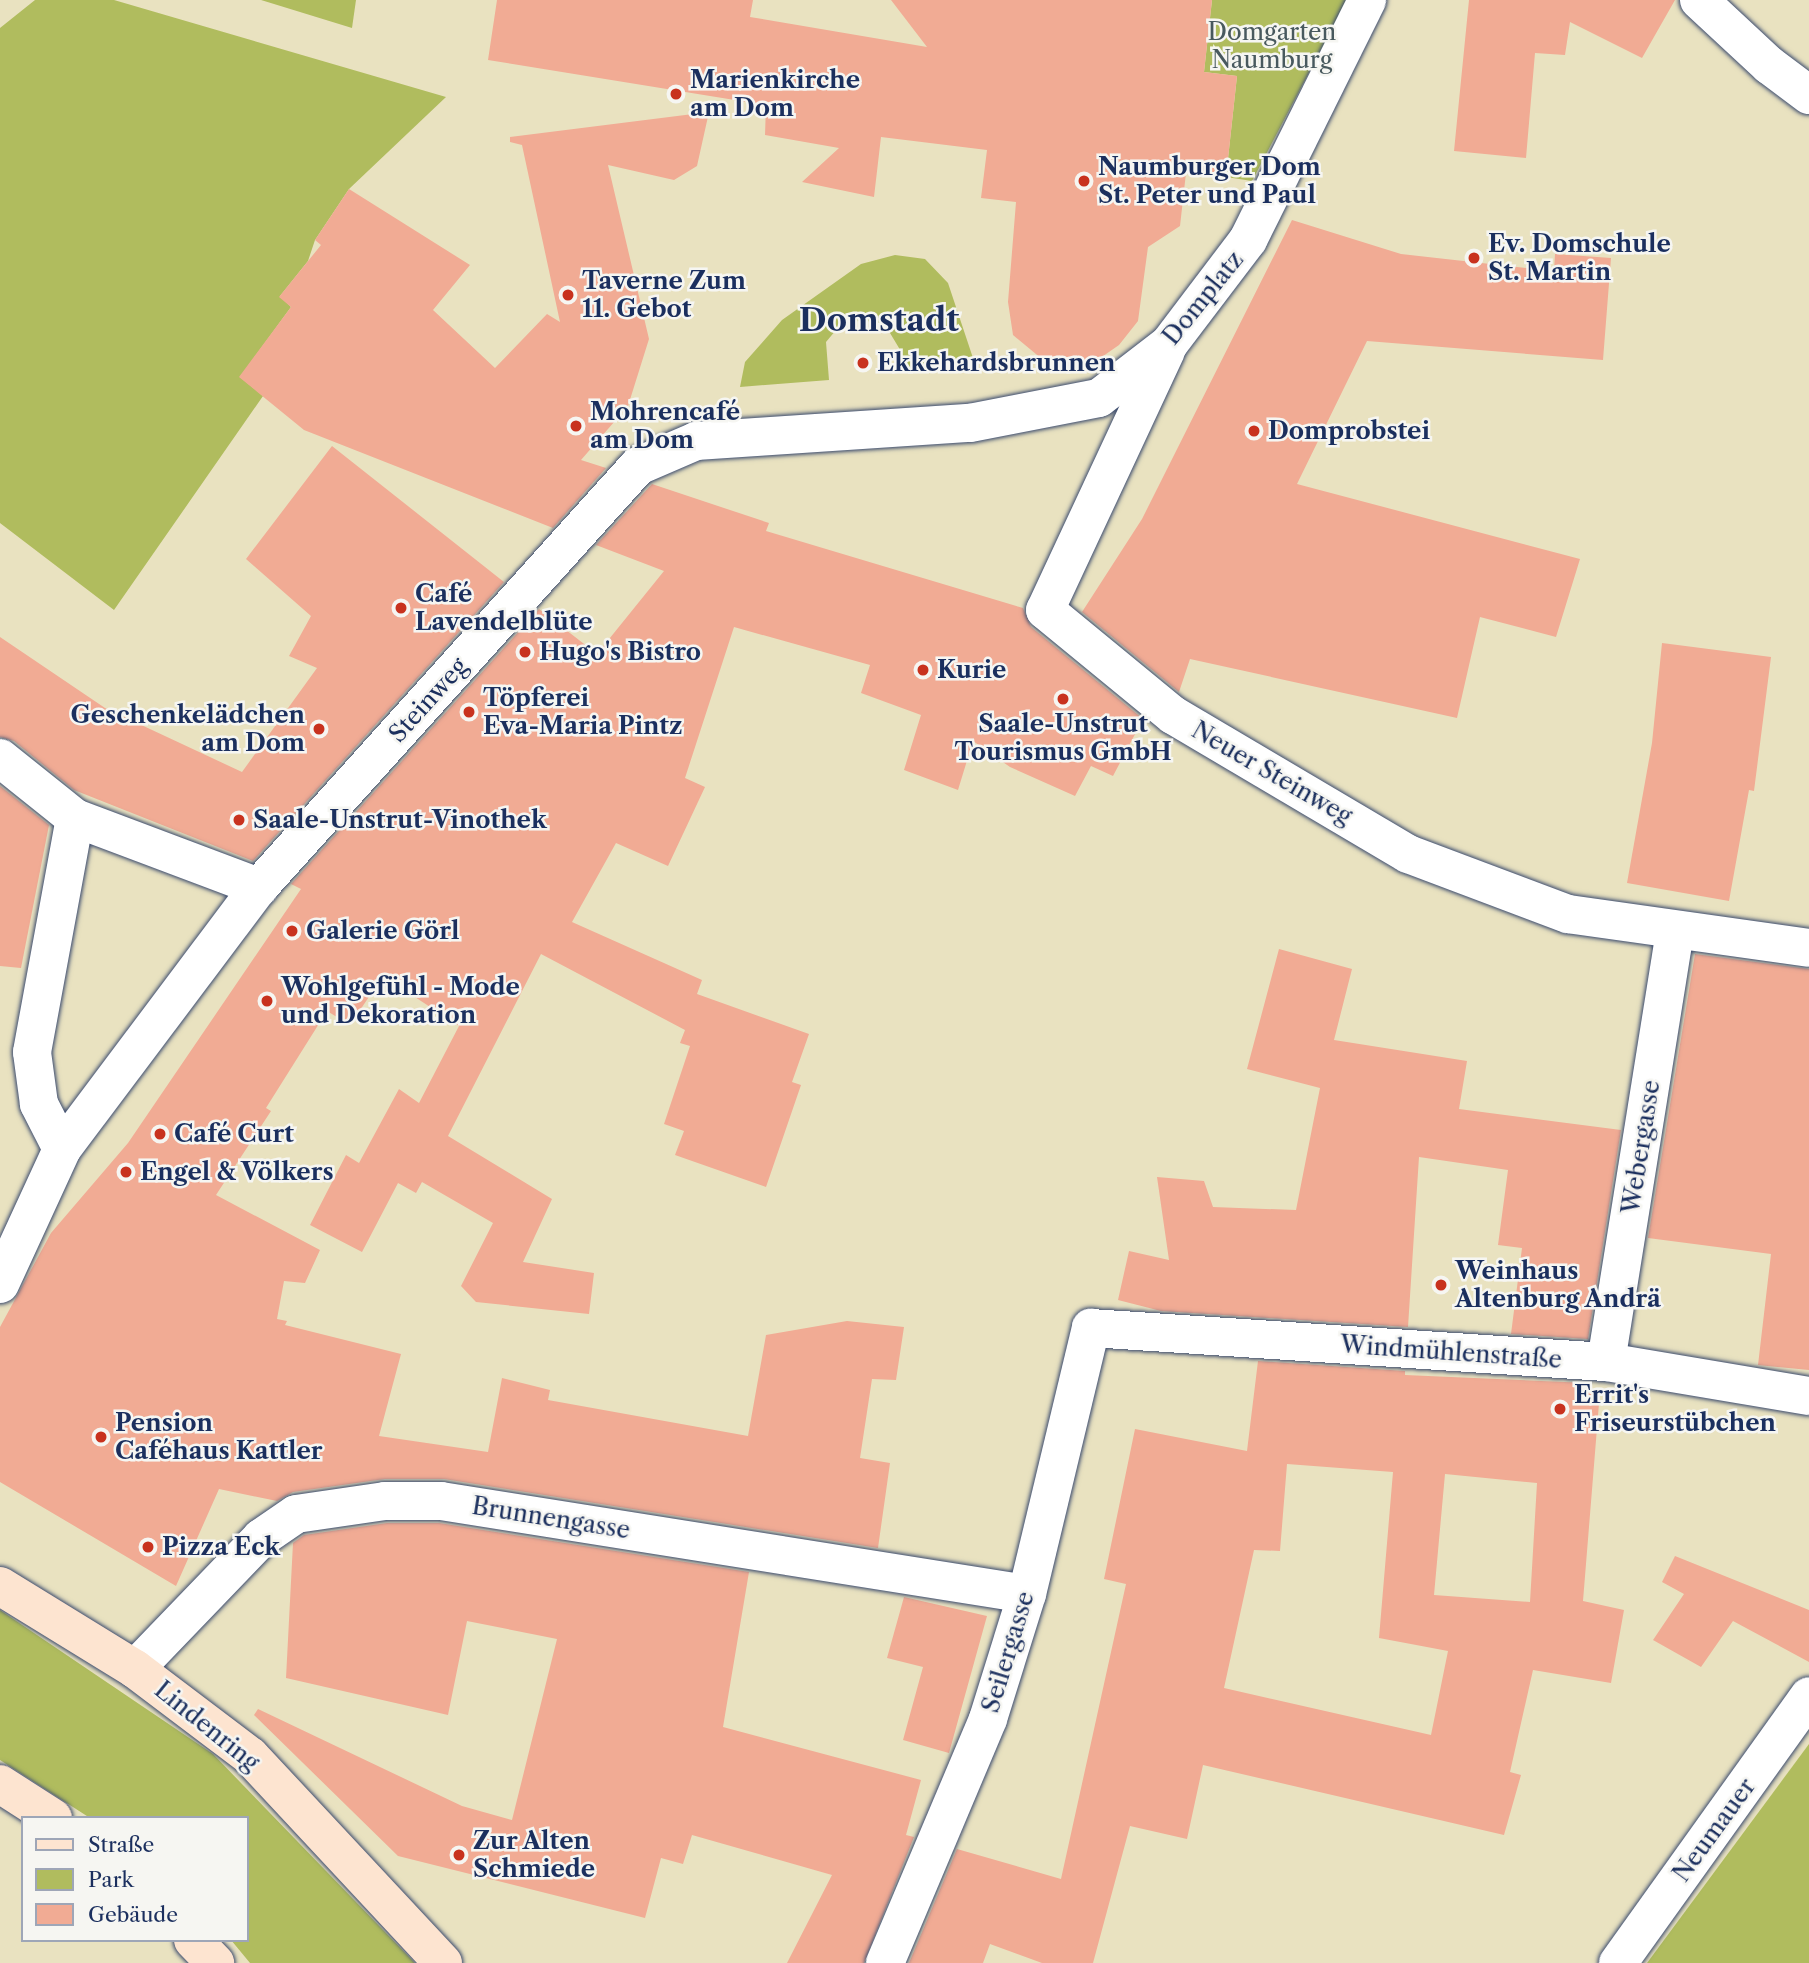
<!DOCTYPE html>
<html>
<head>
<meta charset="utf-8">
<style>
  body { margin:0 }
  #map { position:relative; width:1809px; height:1963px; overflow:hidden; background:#e9e2c0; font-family:"Libre Caslon Text",serif }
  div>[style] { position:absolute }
  .green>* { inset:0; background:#b0bc5e }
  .building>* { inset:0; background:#f1ab94 }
  .roads { filter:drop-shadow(0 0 2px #3a4a6d) drop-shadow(0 0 2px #3a4a6d) }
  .street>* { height:38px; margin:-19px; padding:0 19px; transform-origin:19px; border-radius:19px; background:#fff }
  .secondary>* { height:38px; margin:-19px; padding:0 19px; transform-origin:19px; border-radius:19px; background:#fde4d0 }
  .dots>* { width:19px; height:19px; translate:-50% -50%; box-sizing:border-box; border:4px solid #f6f6f2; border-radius:50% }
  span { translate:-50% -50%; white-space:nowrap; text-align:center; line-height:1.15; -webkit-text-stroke:5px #f6f6f2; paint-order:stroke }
  .park-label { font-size:24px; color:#48595e }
  .poi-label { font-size:24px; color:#1b2f5e; font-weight:700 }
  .left { translate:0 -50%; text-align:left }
  .right { translate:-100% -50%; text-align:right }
  .street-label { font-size:24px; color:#1b2f5e }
  .district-label { font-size:32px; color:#1b2f5e; font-weight:700 }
  .legend { position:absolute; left:21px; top:1816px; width:228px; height:126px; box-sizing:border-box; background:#f6f6f2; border:2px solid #9ea6b7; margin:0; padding:9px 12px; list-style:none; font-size:21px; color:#1b2f5e }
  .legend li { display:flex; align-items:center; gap:14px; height:35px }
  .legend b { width:35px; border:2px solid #9ea6b7 }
</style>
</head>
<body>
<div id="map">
  <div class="green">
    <div style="clip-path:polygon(35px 0,114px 0,446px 97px,349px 189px,315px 240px,308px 261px,280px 296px,291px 307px,240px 377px,263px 396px,114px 610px,0 523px,0 28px)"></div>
    <div style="clip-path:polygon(261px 0,356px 0,352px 28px)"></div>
    <div style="clip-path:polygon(1212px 0,1347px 0,1252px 181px,1226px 177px,1237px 76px,1204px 72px)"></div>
    <div style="clip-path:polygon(895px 255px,925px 259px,948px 283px,974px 361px,899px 371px,899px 348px,887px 328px,865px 320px,841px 324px,826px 342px,829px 380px,740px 387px,745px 362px,782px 320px,861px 264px)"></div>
    <div style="clip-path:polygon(0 1610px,213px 1754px,415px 1963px,250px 1963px,231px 1940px,247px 1940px,247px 1818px,90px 1818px,0 1760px)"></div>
    <div style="clip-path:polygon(1809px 1744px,1809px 1963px,1647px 1963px)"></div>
  </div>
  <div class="building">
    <div style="clip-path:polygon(497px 0,753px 0,750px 17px,927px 47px,891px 0,1212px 0,1204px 72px,1237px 76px,1226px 177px,1186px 173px,1180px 226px,1148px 247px,1138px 321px,1119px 345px,1086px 368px,1048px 364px,1013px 335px,1008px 302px,1016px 202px,981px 198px,987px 150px,881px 137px,874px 197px,802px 182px,839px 148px,765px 135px,766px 105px,488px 60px)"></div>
    <div style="clip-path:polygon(1469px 0,1675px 0,1642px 58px,1570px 22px,1565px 55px,1535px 53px,1526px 158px,1454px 151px)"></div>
    <div style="clip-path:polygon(709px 112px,697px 166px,674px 180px,608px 165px,649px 339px,628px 406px,581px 460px,606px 468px,553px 528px,304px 430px,239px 377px,291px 307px,279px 297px,321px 245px,315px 240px,349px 189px,470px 265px,433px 310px,495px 368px,547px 314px,560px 322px,522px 145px,510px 142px,510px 137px)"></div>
    <div style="clip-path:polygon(1292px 220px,1401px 254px,1554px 271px,1555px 254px,1611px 258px,1603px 360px,1367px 341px,1297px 484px,1580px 559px,1556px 637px,1480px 617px,1457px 718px,1190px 659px,1179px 692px,1082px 612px,1142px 519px)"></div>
    <div style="clip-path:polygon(332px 446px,504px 582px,253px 861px,74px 790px,14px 741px,0 737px,0 637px,105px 708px,242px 772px,317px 668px,289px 656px,311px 616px,246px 559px)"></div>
    <div style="clip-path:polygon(652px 484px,769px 523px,766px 531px,1023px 608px,1031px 627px,1143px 719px,1113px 776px,1091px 766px,1075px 796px,1010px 767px,973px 741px,958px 790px,904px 770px,921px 715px,861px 693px,870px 665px,734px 627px,685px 778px,705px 787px,668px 866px,616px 843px,572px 922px,702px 980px,697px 994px,809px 1034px,792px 1082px,801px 1085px,766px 1187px,675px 1155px,684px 1131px,664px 1124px,690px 1046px,680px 1043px,685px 1030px,541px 954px,448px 1136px,552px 1199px,523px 1262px,594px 1273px,589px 1314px,476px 1302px,461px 1286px,493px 1223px,422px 1182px,416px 1193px,398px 1183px,362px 1252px,310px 1225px,346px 1155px,359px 1163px,399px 1089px,419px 1103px,459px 1026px,383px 976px,350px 1025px,327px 1011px,266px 1108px,271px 1111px,216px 1195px,320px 1250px,305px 1283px,284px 1281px,277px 1319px,287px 1321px,285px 1325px,401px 1354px,379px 1436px,488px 1452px,502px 1378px,550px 1390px,548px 1400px,748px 1436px,766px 1335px,847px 1321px,904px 1327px,896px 1380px,872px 1379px,860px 1458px,890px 1463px,878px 1548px,444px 1479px,385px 1479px,293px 1492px,277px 1501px,219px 1489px,176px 1586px,0 1482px,0 1327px,51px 1233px,128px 1143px,301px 889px,291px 884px,539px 609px,597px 654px,664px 571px,596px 545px)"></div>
    <div style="clip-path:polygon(1662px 643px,1771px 657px,1754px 791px,1749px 790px,1729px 901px,1627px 883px,1652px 743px)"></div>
    <div style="clip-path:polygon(0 786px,49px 825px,21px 968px,0 966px)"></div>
    <div style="clip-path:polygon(1279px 949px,1352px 969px,1334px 1040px,1467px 1061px,1459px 1109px,1621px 1130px,1588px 1339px,1511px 1334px,1522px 1248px,1498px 1245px,1508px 1170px,1419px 1157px,1408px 1327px,1161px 1311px,1118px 1300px,1129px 1251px,1169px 1260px,1157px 1177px,1204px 1181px,1213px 1207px,1296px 1210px,1320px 1088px,1247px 1069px)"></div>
    <div style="clip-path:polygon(1695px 954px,1809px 969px,1809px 1370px,1758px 1365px,1771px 1254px,1648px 1238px)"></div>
    <div style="clip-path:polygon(evenodd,1258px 1361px,1405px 1371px,1405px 1375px,1588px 1383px,1587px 1390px,1600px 1391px,1583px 1601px,1624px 1610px,1611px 1683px,1533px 1670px,1510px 1772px,1521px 1775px,1504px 1835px,1203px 1765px,1187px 1839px,1130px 1826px,1093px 1963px,1042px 1963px,990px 1944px,983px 1963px,909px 1963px,957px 1849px,1061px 1879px,1126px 1584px,1104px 1579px,1135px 1429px,1247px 1451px,1258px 1361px,1287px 1464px,1393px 1472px,1379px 1638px,1448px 1651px,1431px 1735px,1224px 1688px,1254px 1550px,1280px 1551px,1287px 1464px,1258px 1361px,1445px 1474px,1537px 1483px,1530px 1602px,1434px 1595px,1445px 1474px)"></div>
    <div style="clip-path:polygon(387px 1523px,439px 1523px,749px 1572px,723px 1727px,921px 1780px,906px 1835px,914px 1837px,864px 1963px,787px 1963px,832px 1875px,692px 1835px,683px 1864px,661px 1858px,645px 1918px,398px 1856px,254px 1715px,258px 1709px,462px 1806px,512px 1820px,557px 1639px,467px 1621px,448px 1715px,286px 1678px,293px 1543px,304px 1535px)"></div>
    <div style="clip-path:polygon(1675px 1556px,1809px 1610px,1809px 1662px,1733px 1621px,1701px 1667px,1653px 1640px,1684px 1594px,1662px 1582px)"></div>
    <div style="clip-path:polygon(904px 1597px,987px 1616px,949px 1753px,903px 1740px,923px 1667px,887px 1658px)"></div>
  </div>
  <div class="roads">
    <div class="street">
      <div style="left:1699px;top:0;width:96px;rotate:42.9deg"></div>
      <div style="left:1769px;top:65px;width:50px;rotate:36.9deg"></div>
      <div style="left:1166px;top:351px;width:286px;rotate:115deg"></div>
      <div style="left:1045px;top:610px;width:166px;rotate:39.4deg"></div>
      <div style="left:1173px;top:715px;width:273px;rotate:30.6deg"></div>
      <div style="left:1408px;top:854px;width:171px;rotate:20.6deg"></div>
      <div style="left:1568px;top:914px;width:243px;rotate:8deg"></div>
      <div style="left:0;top:758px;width:96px;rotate:38.7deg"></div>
      <div style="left:75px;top:818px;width:197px;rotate:20.6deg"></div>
      <div style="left:62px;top:1149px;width:51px;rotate:-117.1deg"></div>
      <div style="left:39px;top:1104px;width:52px;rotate:-97.7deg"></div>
      <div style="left:32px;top:1052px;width:238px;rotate:-79.6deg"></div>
      <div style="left:0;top:1284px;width:149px;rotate:-65.3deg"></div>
      <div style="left:62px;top:1149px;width:328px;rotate:-53.1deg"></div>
      <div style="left:259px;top:887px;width:566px;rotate:-48.01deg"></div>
      <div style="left:638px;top:466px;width:63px;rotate:-23.3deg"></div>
      <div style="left:696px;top:441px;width:275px;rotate:-3.8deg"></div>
      <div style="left:970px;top:423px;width:131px;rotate:-11deg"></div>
      <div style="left:1099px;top:398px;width:88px;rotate:-37.6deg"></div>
      <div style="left:1169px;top:344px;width:131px;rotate:-52.8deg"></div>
      <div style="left:1248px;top:240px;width:268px;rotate:-63.6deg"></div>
      <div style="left:1606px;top:1362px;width:436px;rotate:-80.9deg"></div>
      <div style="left:135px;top:1669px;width:182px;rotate:-46.1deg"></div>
      <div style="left:261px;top:1538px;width:42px;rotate:-34.4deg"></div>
      <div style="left:296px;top:1514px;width:90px;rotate:-8.3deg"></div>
      <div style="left:385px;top:1501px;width:56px"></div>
      <div style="left:441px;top:1501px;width:593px;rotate:9.02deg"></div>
      <div style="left:885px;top:1963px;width:265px;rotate:-67.1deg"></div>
      <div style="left:988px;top:1719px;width:131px;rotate:-72.7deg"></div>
      <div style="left:1027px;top:1594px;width:274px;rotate:-76.5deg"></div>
      <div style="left:1091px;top:1328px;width:516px;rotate:3.78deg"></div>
      <div style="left:1606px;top:1362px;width:206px;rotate:9.5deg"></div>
      <div style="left:1618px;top:1963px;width:328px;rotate:-54.4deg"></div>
    </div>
    <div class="secondary">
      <div style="left:0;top:1586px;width:158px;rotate:31.6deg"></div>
      <div style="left:135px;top:1669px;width:144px;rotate:37.1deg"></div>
      <div style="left:250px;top:1756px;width:283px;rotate:47deg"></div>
      <div style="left:0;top:1784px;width:63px;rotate:32.7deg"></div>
      <div style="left:193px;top:1940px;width:32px;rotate:46deg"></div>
    </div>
  </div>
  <div class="dots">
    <div style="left:676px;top:94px;background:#c8321e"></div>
    <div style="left:1084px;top:181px;background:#c8321e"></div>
    <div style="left:1474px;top:258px;background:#c8321e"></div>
    <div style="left:568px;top:295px;background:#c8321e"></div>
    <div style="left:863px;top:363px;background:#c8321e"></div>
    <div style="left:576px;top:426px;background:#c8321e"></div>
    <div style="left:1254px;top:431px;background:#c8321e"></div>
    <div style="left:401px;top:608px;background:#c8321e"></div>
    <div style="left:525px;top:652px;background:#c8321e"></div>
    <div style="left:923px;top:670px;background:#c8321e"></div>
    <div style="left:1063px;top:699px;background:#c8321e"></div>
    <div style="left:469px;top:712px;background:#c8321e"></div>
    <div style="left:319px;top:729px;background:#c8321e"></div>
    <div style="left:239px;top:820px;background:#c8321e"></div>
    <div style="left:292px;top:931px;background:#c8321e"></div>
    <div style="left:267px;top:1001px;background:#c8321e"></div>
    <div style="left:160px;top:1134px;background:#c8321e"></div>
    <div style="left:126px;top:1172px;background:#c8321e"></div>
    <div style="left:1441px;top:1285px;background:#c8321e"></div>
    <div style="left:1560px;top:1409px;background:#c8321e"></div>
    <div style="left:101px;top:1437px;background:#c8321e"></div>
    <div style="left:148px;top:1547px;background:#c8321e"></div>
    <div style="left:459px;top:1855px;background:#c8321e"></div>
  </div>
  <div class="park-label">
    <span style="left:1272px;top:46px">Domgarten<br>Naumburg</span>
  </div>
  <div class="poi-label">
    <span class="left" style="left:690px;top:94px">Marienkirche<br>am Dom</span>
    <span class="left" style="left:1098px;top:181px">Naumburger Dom<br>St. Peter und Paul</span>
    <span class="left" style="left:1488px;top:258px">Ev. Domschule<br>St. Martin</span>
    <span class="left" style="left:582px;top:295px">Taverne Zum<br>11. Gebot</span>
    <span class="left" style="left:877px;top:363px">Ekkehardsbrunnen</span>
    <span class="left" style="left:590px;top:426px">Mohrencafé<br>am Dom</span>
    <span class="left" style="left:1268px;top:431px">Domprobstei</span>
    <span class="left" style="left:415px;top:608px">Café<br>Lavendelblüte</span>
    <span class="left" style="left:539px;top:652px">Hugo's Bistro</span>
    <span class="left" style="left:937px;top:670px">Kurie</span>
    <span class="left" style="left:483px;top:712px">Töpferei<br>Eva-Maria Pintz</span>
    <span class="right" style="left:305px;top:729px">Geschenkelädchen<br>am Dom</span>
    <span style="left:1063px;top:738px">Saale-Unstrut<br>Tourismus GmbH</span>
    <span class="left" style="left:253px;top:820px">Saale-Unstrut-Vinothek</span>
    <span class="left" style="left:306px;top:931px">Galerie Görl</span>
    <span class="left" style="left:281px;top:1001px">Wohlgefühl - Mode<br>und Dekoration</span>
    <span class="left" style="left:174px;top:1134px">Café Curt</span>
    <span class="left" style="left:140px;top:1172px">Engel &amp; Völkers</span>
    <span class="left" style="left:1455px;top:1285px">Weinhaus<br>Altenburg Andrä</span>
    <span class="left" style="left:1574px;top:1409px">Errit's<br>Friseurstübchen</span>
    <span class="left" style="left:115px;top:1437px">Pension<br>Caféhaus Kattler</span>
    <span class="left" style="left:162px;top:1547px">Pizza Eck</span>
    <span class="left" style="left:473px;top:1855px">Zur Alten<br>Schmiede</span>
  </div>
  <div class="street-label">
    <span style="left:1203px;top:298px;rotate:-51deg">Domplatz</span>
    <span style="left:428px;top:700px;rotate:-48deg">Steinweg</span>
    <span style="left:1272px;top:773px;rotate:30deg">Neuer Steinweg</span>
    <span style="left:1641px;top:1147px;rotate:-81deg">Webergasse</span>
    <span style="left:1451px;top:1352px;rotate:4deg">Windmühlenstraße</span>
    <span style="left:551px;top:1518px;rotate:9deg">Brunnengasse</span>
    <span style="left:1008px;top:1652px;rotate:-73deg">Seilergasse</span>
    <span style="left:207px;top:1726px;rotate:39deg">Lindenring</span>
    <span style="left:1714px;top:1830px;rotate:-54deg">Neumauer</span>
  </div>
  <div class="district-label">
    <span style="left:879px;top:320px">Domstadt</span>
  </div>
  <ul class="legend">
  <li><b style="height:9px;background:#fde4d0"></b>Straße</li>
  <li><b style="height:19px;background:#b0bc5e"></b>Park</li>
  <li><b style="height:19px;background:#f1ab94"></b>Gebäude</li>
  </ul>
</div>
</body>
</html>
